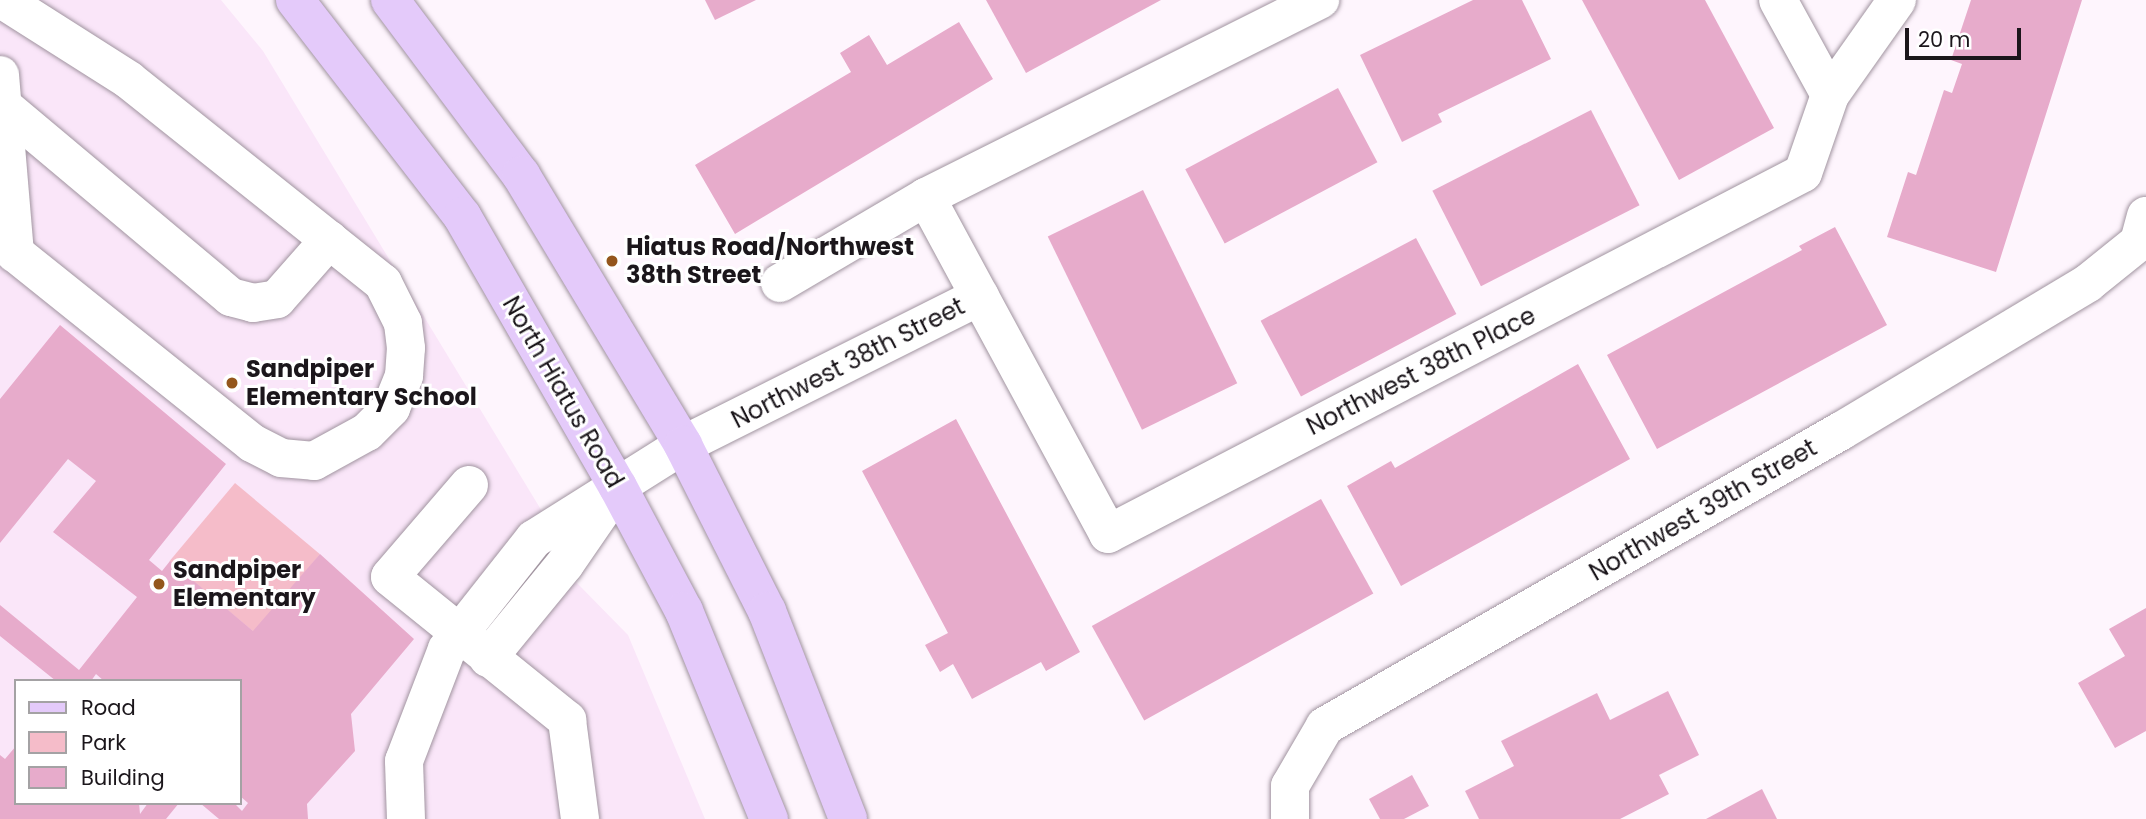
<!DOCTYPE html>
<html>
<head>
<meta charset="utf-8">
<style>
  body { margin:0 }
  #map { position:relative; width:2146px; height:819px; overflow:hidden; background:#fef5fd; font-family:Poppins,sans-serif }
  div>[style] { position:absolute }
  .built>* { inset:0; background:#fae6f9 }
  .green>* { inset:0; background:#f5bcc9; transform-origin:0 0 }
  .building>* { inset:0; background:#e7abcb; transform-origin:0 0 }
  .roads { filter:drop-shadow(0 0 2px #a194a0) drop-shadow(0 0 2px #a194a0) }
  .minor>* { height:38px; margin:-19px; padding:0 19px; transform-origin:19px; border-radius:19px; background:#fff }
  .major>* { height:38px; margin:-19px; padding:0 19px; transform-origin:19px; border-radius:19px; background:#e4cafa }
  .dots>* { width:19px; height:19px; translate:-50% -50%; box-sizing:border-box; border:4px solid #fff; border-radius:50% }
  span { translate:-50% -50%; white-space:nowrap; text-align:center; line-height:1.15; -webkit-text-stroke:6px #fff; paint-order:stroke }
  .poi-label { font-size:24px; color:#1b161b; font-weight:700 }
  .left { translate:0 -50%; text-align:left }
  .street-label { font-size:24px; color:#1b161b }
  .legend { position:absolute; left:14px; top:679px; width:228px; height:126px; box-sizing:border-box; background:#fff; border:2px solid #a4a2a4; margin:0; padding:9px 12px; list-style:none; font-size:21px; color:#1b161b }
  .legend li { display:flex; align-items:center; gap:14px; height:35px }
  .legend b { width:35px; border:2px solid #a4a2a4 }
  .scale { position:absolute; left:1905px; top:28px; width:116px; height:32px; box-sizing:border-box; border:4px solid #1b161b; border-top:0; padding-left:9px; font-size:21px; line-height:24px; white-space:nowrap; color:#1b161b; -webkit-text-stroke:5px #fff; paint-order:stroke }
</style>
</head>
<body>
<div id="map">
  <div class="built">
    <div style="clip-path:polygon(evenodd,0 0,221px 0,263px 51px,540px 508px,575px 581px,628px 635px,705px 819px,0 819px,0 0,16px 681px,240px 681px,240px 803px,16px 803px,16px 681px)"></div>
  </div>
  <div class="green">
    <div style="left:235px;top:483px;width:111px;height:102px;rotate:40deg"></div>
  </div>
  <div class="building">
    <div style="clip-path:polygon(705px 0,756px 0,715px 20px)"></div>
    <div style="clip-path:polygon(986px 0,1161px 0,1026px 73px)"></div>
    <div style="clip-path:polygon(1473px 0,1522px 0,1551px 59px,1438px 114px,1442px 122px,1402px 142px,1360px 55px)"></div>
    <div style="clip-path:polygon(1582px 0,1705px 0,1774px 128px,1679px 180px)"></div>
    <div style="clip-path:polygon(1971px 0,2082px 0,1996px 272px,1887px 237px,1908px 172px,1916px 175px,1944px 90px,1952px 93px,1962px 64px,1951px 60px)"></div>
    <div style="clip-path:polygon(959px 22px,993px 79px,735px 234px,695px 165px,851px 72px,840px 53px,869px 35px,887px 65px)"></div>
    <div style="left:1338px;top:88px;width:84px;height:173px;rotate:62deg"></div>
    <div style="left:1591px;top:110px;width:107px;height:178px;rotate:63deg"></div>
    <div style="left:1143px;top:190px;width:215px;height:106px;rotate:64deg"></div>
    <div style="clip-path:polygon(1835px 227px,1887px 325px,1657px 449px,1607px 355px,1802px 250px,1799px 246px)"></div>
    <div style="left:1416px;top:238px;width:86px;height:176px;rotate:62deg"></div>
    <div style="clip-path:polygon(60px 325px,226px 464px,149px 560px,162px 571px,170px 561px,253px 631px,320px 554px,414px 639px,351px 714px,355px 751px,307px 804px,308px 819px,219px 819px,200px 803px,234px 803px,242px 811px,248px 803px,240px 796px,240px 681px,104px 681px,96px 674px,91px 681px,56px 681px,0 636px,0 605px,79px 670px,137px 597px,53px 532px,96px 481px,68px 459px,0 543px,0 399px)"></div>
    <div style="clip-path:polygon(1578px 364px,1630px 459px,1401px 586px,1347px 486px,1391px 461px,1395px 468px)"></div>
    <div style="clip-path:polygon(956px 419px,1080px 652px,1046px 671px,1041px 662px,972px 699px,953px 664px,940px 672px,925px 645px,948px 633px,862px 471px)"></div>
    <div style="left:1321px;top:499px;width:108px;height:262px;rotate:61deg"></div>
    <div style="clip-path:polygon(2146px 608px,2146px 731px,2115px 748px,2078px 683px,2125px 656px,2109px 629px)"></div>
    <div style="clip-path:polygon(1668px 691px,1699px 755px,1659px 775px,1669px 794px,1620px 819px,1479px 819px,1465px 791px,1514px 766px,1501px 741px,1597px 693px,1610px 720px)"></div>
    <div style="clip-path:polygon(16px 746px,16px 803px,139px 803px,140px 814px,148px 803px,179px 803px,166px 819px,0 819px,0 755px,5px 759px)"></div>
    <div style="clip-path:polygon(1412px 775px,1429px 806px,1404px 819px,1380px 819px,1369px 799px)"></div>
    <div style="clip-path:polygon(1762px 789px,1777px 819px,1706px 819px)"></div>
  </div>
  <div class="roads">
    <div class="minor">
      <div style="left:0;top:75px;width:179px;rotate:85.2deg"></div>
      <div style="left:15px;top:253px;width:304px;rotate:38.7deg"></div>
      <div style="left:252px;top:443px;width:33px;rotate:27deg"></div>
      <div style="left:281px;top:458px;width:33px;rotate:5deg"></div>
      <div style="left:314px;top:461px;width:60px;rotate:-28.7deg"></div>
      <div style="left:367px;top:432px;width:34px;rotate:-45deg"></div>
      <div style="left:391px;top:408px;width:35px;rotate:-68deg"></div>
      <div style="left:404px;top:376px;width:28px;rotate:-86deg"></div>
      <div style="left:406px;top:348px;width:25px;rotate:-97deg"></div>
      <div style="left:403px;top:323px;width:45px;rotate:-116.6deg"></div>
      <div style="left:383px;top:283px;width:325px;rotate:-141.4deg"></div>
      <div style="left:129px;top:80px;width:149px;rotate:-147.6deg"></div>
      <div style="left:1830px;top:95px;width:116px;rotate:-54.8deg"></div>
      <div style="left:2px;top:105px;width:299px;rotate:40deg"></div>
      <div style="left:231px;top:297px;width:23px;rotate:15deg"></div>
      <div style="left:253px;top:303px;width:24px;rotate:-9deg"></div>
      <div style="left:277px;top:299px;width:79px;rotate:-48.6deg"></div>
      <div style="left:926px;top:197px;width:383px;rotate:61.6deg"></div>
      <div style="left:1108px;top:534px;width:783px;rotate:-27.45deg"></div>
      <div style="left:1803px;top:173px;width:83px;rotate:-70.9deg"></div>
      <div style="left:1830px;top:95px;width:108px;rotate:-118.7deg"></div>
      <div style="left:780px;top:283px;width:169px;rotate:-30.5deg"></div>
      <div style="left:926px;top:197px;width:441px;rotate:-26.6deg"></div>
      <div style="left:469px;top:485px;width:121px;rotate:130.7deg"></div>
      <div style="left:390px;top:577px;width:228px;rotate:38.9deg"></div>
      <div style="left:567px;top:720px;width:100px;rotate:82.5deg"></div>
      <div style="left:488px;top:658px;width:122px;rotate:-50.7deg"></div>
      <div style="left:565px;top:564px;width:78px;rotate:-55.5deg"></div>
      <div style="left:406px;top:819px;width:58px;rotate:-92deg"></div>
      <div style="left:404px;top:761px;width:120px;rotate:-69deg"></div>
      <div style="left:447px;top:649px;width:140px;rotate:-51.7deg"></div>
      <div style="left:534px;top:539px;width:176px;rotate:-32.2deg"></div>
      <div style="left:683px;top:445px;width:332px;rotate:-26.6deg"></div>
      <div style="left:1290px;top:819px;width:33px;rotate:-90deg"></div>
      <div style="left:1290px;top:786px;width:69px;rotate:-59.7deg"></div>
      <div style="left:1325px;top:726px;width:594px;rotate:-29.76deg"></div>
      <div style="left:1841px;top:431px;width:288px;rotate:-30.9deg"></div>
      <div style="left:2088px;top:283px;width:65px;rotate:-38.8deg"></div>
      <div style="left:2139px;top:242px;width:27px;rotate:-75deg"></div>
    </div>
    <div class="major">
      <div style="left:295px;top:0;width:273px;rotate:52.3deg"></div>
      <div style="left:462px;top:216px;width:313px;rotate:60.1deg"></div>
      <div style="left:618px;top:487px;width:140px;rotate:62deg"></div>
      <div style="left:684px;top:611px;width:225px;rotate:67.8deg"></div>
      <div style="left:390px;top:0;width:219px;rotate:53.2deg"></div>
      <div style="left:521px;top:175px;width:315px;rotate:59deg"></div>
      <div style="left:683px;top:445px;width:186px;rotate:63.2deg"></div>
      <div style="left:767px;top:611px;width:223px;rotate:68.7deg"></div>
    </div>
  </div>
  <div class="dots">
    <div style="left:612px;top:261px;background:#94561c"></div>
    <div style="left:232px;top:383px;background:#94561c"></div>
    <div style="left:159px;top:584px;background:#94561c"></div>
  </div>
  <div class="poi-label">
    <span class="left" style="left:626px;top:261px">Hiatus Road/Northwest<br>38th Street</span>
    <span class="left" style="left:246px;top:383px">Sandpiper<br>Elementary School</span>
    <span class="left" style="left:173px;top:584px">Sandpiper<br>Elementary</span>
  </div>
  <div class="street-label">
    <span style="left:848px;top:363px;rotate:-27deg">Northwest 38th Street</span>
    <span style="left:1421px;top:371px;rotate:-27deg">Northwest 38th Place</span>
    <span style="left:563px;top:392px;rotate:60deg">North Hiatus Road</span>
    <span style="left:1703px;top:510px;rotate:-30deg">Northwest 39th Street</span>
  </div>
  <ul class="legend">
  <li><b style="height:9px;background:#e4cafa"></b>Road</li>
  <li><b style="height:19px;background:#f5bcc9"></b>Park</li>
  <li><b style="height:19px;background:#e7abcb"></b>Building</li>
  </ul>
  <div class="scale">20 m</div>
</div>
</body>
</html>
